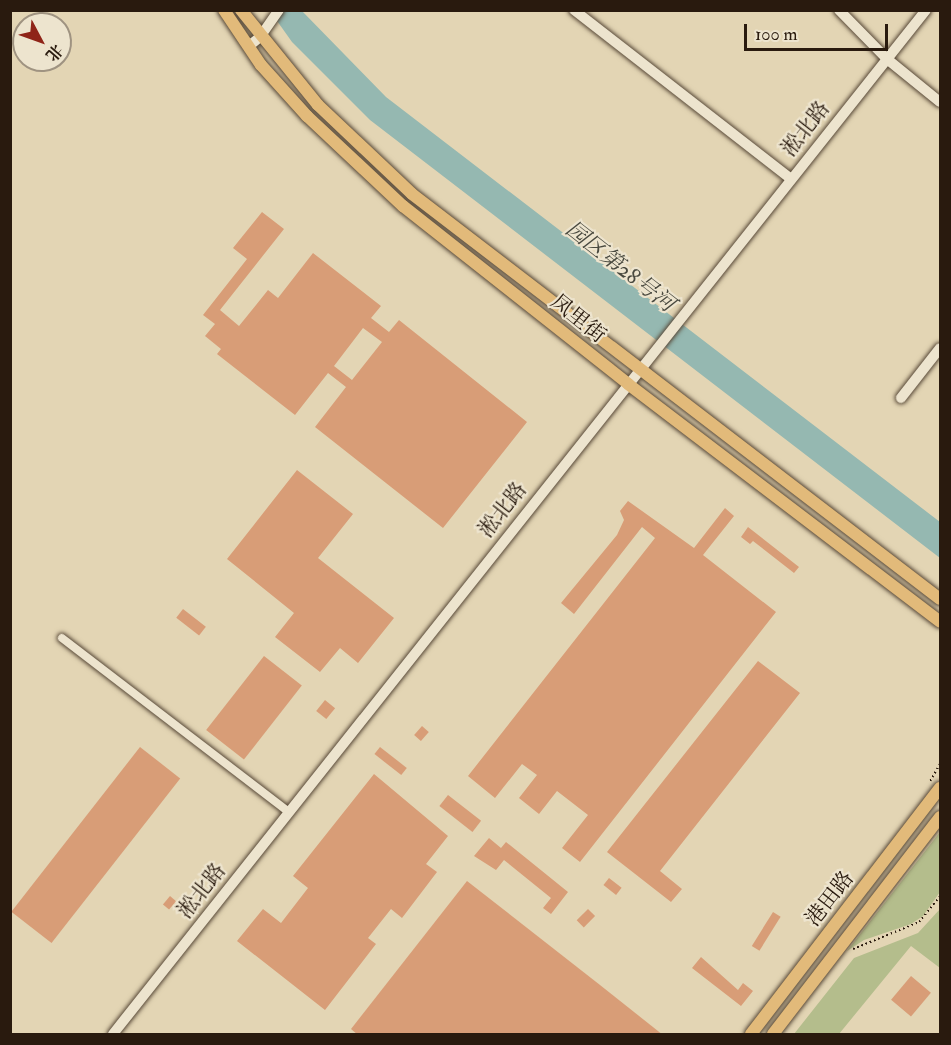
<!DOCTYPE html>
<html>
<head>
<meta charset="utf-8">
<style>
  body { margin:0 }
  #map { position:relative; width:951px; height:1045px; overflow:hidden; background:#e3d5b4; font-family:"IM FELL Double Pica","Noto Serif SC",serif }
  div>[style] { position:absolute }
  .green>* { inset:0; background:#b4bd8c }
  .water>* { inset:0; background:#95b8b1 }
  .building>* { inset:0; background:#d89d77; transform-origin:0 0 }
  .path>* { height:1.5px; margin-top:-0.75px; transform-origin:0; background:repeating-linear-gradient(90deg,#291a0e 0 1.5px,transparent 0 4.5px) }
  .roads { filter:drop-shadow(0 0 2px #584938) drop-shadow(0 0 2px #584938) }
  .street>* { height:8px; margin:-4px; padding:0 4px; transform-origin:4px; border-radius:4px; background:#ede4ce }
  .secondary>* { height:10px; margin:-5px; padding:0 5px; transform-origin:5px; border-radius:5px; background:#ede4ce }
  .primary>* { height:12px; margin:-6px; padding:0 6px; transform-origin:6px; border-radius:6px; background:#e2ba7a }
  span { translate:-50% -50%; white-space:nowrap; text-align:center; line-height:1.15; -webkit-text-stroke:4.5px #ede4ce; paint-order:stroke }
  .street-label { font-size:21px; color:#291a0e }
  .water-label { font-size:22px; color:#49493f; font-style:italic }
  .frame { position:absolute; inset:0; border:12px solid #291a0e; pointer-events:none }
  .north { position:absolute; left:12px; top:12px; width:60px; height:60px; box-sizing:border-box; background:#ede4ce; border:2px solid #9f9381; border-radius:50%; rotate:131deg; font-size:16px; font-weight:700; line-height:24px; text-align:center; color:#291a0e }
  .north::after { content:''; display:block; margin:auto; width:21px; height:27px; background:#8f2418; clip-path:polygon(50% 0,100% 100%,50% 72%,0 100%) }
  .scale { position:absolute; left:744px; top:24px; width:144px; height:27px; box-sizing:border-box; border:3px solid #291a0e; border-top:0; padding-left:8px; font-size:18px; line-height:21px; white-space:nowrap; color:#291a0e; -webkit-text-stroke:4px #ede4ce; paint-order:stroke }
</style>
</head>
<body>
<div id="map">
  <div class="green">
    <div style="clip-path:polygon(940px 832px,940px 892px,923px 916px,911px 924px,864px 940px,847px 951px)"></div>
    <div style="clip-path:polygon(940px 909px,940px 968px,911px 946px,839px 1034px,794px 1034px,854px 958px,918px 933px)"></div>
  </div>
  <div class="water">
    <div style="clip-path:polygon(270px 11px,302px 11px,386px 97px,940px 522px,940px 558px,370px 120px,292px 42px)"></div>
  </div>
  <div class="building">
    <div style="clip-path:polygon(evenodd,262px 212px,284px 229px,220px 310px,239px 326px,268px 290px,278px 298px,313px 253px,381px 306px,371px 318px,389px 332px,399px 320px,527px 422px,443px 528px,315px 427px,346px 387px,328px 373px,295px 415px,217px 354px,221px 349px,205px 336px,215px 324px,203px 315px,247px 259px,233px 248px,262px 212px,363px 328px,382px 342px,352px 380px,334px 366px,363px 328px)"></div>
    <div style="clip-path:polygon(297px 470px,353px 514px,318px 558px,394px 618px,358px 663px,340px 648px,320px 672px,275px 637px,294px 613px,227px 559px)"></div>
    <div style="clip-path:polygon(628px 501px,694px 548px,725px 508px,734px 516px,703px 555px,776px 612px,580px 862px,562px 848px,588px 815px,557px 791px,539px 814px,519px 798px,537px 775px,522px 764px,495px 798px,468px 776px,655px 538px,642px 527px,574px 614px,561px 603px,617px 535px,624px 520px,620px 511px)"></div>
    <div style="clip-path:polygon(748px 527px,799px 567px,794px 573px,753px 541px,750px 544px,741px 537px)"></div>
    <div style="left:183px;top:609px;width:29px;height:11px;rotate:38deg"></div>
    <div style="left:264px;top:656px;width:48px;height:94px;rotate:38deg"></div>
    <div style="clip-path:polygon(758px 661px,800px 693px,660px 871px,682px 889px,671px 902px,607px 852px)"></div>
    <div style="left:325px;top:700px;width:13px;height:14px;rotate:39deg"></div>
    <div style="left:422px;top:726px;width:9px;height:12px;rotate:41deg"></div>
    <div style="left:140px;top:747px;width:51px;height:209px;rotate:38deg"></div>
    <div style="left:380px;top:747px;width:34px;height:9px;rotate:38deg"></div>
    <div style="clip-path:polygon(374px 774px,448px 836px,426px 864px,437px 872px,402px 918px,391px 909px,368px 938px,376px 944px,325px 1010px,237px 941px,263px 909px,281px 923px,308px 888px,293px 876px)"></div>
    <div style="left:448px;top:795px;width:42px;height:14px;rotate:38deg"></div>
    <div style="clip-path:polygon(489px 838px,501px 848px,506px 842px,568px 892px,551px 914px,543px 908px,551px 898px,504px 860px,496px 870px,474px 856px)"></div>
    <div style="left:609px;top:878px;width:16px;height:9px;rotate:38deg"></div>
    <div style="clip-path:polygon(467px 881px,600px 985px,663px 1035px,358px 1035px,351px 1029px)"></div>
    <div style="left:170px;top:896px;width:8px;height:11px;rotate:40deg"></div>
    <div style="left:588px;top:909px;width:10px;height:16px;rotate:45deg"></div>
    <div style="left:773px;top:912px;width:9px;height:40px;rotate:32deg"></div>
    <div style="clip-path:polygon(701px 957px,738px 990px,743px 983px,753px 991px,741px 1006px,692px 968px)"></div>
    <div style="left:911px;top:976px;width:26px;height:31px;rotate:40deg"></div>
  </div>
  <div class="path">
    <div style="left:930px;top:781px;width:20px;rotate:-60deg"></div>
    <div style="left:853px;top:949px;width:71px;rotate:-22.2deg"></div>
    <div style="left:919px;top:922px;width:33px;rotate:-51deg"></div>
  </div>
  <div class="roads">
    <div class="street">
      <div style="left:62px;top:638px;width:286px;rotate:37.5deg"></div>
    </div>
    <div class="secondary">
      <div style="left:574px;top:10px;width:275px;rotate:37.9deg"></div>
      <div style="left:839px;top:10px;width:69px;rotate:45.6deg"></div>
      <div style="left:887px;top:59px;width:68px;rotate:39.1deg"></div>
      <div style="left:249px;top:46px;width:14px;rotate:-39deg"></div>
      <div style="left:260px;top:37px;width:33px;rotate:-55deg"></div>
      <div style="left:901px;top:398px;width:63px;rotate:-52deg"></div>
      <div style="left:113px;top:1034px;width:1307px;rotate:-51.55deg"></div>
    </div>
    <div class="primary">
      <div style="left:224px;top:10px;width:66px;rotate:56.1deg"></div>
      <div style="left:261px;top:65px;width:69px;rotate:48deg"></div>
      <div style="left:307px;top:116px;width:132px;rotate:43.2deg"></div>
      <div style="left:403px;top:206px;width:287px;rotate:38.3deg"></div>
      <div style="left:628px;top:384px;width:392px;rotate:37.3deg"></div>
      <div style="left:241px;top:10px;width:122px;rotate:51deg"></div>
      <div style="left:318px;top:105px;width:129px;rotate:43.4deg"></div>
      <div style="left:412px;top:194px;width:665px;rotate:37.49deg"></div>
      <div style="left:751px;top:1034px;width:310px;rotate:-52.5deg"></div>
      <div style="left:773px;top:1034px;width:274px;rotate:-52.4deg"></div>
    </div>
  </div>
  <div class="street-label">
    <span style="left:806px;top:129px;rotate:-52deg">淞北路</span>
    <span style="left:578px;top:319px;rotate:39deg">凤里街</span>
    <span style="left:503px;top:510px;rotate:-52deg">淞北路</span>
    <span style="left:202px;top:891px;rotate:-52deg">淞北路</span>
    <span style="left:830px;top:899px;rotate:-52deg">港田路</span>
  </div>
  <div class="water-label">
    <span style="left:620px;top:267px;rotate:38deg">园区第28号河</span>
  </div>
  <div class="frame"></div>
  <div class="north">北</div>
  <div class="scale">100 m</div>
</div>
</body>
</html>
